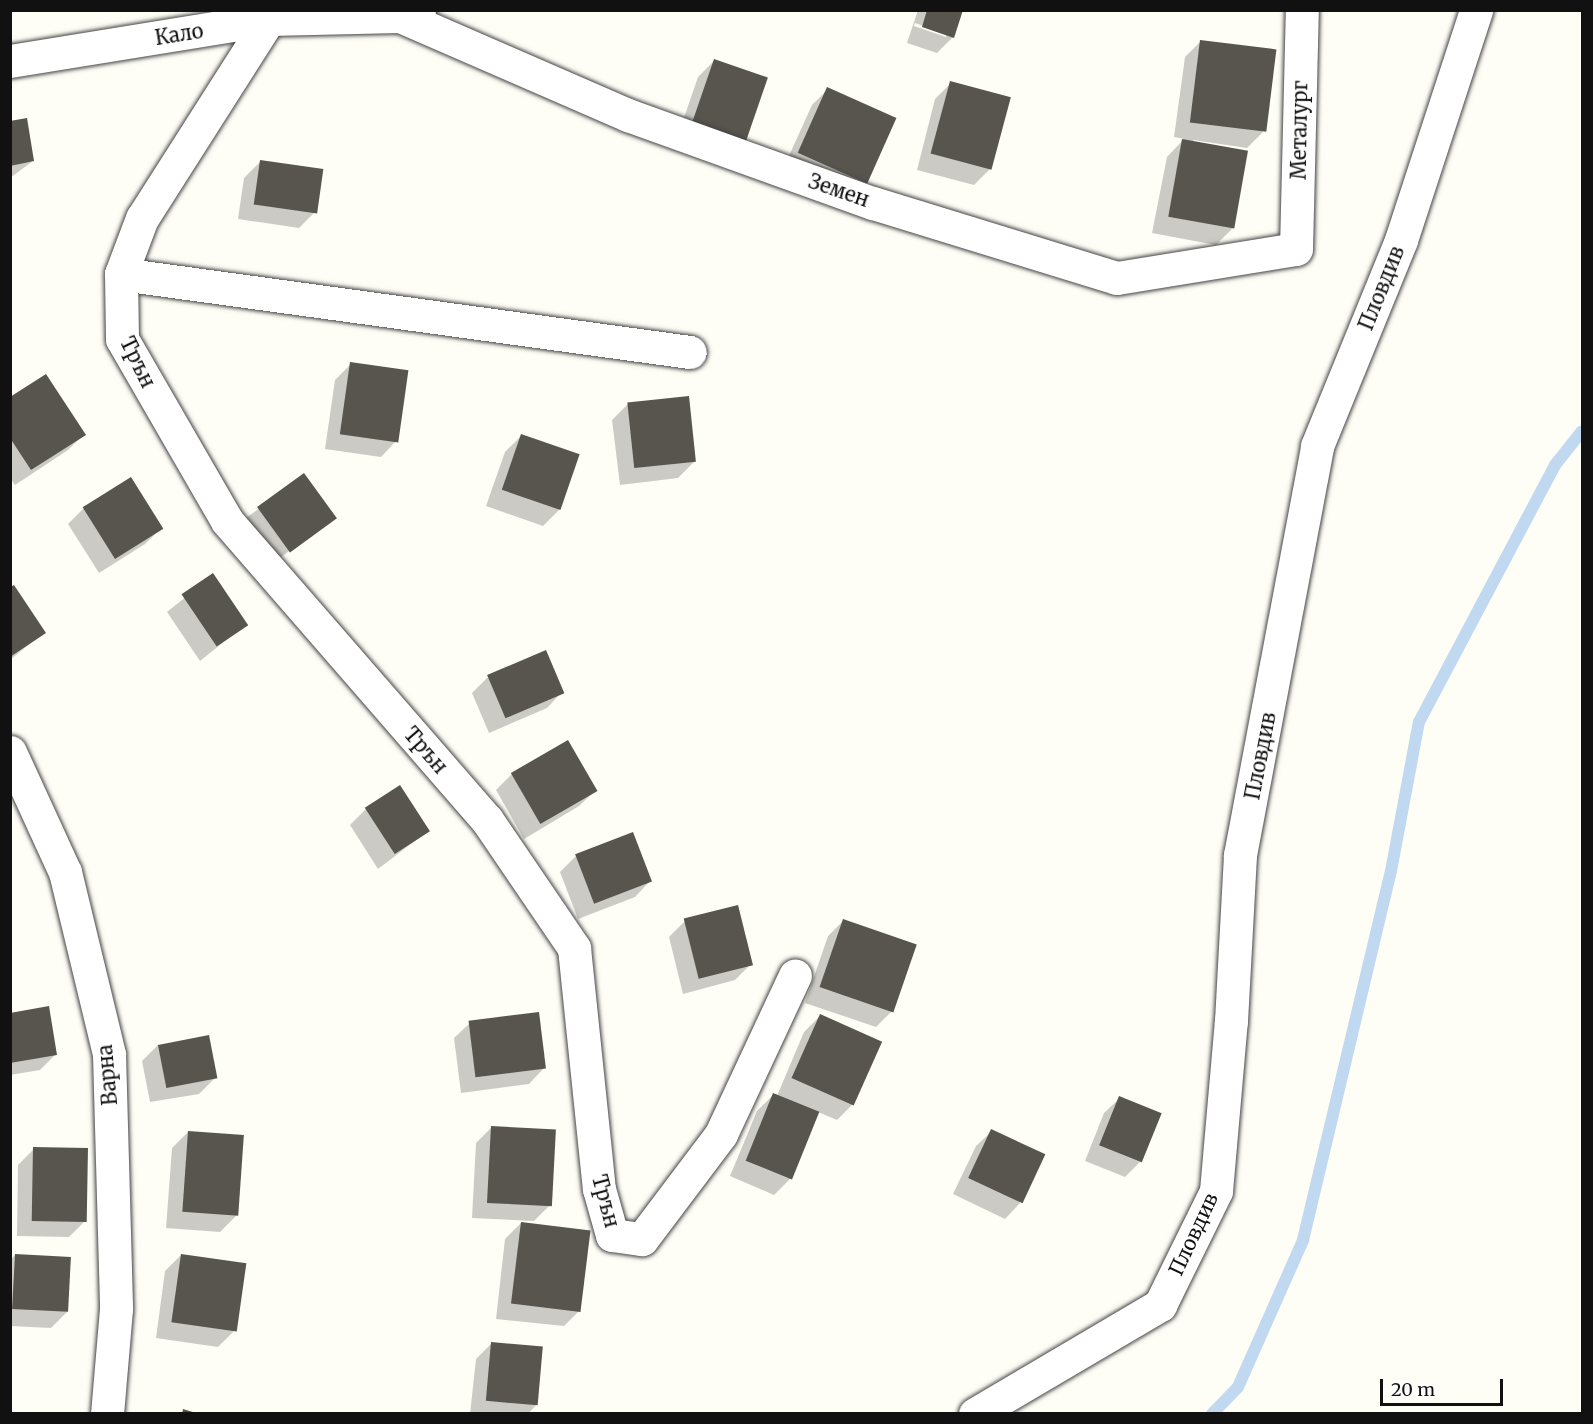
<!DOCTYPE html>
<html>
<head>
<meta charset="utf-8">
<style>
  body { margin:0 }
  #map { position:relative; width:1593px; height:1424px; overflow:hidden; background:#fefdf6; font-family:Merriweather,serif }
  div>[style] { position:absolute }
  .shadow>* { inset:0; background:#0003; transform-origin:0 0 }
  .stream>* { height:12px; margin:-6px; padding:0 6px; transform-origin:6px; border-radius:6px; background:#c0d8f0 }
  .building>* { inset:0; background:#58544e; transform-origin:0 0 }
  .roads { filter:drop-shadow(0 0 2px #444) drop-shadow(0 0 2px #444) }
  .minor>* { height:33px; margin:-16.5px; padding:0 16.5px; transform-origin:16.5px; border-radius:16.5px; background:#fff }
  span { translate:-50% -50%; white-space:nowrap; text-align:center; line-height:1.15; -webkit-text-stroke:6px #fff; paint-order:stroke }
  .street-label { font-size:20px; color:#111 }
  .frame { position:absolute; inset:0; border:12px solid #111; pointer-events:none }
  .scale { position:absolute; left:1380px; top:1379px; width:123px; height:27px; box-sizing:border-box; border:3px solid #111; border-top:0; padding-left:8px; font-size:18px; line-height:21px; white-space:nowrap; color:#111; -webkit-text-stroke:4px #fff; paint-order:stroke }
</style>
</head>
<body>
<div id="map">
  <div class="shadow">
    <div style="clip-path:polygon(evenodd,918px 10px,962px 10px,953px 37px,937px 53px,907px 43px,918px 10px,915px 23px,946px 34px,946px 37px,914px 26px,915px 23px)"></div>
    <div style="clip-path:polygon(1201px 41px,1263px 132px,1247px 148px,1193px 140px,1232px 229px,1216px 245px,1152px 233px,1167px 157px,1184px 139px,1174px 137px,1185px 57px)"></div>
    <div style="clip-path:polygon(714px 61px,745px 144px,676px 141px,698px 77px)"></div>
    <div style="clip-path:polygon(951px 83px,1009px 98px,990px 169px,974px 185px,917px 170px,935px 99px)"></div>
    <div style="clip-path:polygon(828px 89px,865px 182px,849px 198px,783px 169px,812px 105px)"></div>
    <div style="clip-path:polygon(10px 123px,33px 161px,10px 178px)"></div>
    <div style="clip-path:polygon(260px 162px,315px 212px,299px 228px,238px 219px,244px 178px)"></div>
    <div style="clip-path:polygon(351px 364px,396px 441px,381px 457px,325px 449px,335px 380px)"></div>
    <div style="clip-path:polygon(10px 399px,84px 434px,68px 450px,15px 485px,10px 478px)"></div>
    <div style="clip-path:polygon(628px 404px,694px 462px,678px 478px,620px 485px,612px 420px)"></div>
    <div style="clip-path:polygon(521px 436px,559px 510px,543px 526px,486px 506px,505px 452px)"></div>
    <div style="left:304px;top:476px;width:52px;height:78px;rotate:54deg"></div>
    <div style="clip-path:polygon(84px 508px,161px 528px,145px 544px,99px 573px,68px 524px)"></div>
    <div style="clip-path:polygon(213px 575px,246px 624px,200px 661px,167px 612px)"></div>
    <div style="clip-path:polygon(10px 588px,44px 632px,10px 660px)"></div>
    <div style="clip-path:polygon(545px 652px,562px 692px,547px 708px,489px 733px,472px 693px,487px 678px)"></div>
    <div style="clip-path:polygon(512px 774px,595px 791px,579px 806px,524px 839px,496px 790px)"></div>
    <div style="clip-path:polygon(366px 809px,428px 831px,378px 869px,350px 825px)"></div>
    <div style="clip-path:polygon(576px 856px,650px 881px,635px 897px,578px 919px,560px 872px)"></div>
    <div style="clip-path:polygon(844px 920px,892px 1011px,876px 1027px,805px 1003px,828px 936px)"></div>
    <div style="clip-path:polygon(685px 921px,751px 964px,735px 980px,683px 994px,669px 937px)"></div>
    <div style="clip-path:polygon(10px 1014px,56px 1054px,40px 1070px,10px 1075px)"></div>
    <div style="clip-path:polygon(820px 1016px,853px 1104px,837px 1120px,818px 1112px,790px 1179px,774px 1195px,730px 1176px,757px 1111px,773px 1095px,777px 1096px,804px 1032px)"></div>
    <div style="clip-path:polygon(470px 1023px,544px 1068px,529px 1084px,461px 1093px,454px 1038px)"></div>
    <div style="clip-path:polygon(158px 1045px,215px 1078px,199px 1094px,150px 1102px,142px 1061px)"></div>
    <div style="clip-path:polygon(1120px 1098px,1141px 1161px,1125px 1177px,1085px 1161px,1104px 1113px)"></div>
    <div style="clip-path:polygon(492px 1127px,550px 1205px,534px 1221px,472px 1218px,476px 1143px)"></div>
    <div style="clip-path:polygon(992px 1131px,1020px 1203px,1005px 1219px,953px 1194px,976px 1146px)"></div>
    <div style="clip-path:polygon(188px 1132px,236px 1216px,220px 1232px,166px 1228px,172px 1148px)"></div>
    <div style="clip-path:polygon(34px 1149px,85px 1221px,69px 1237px,17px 1236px,18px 1165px)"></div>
    <div style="clip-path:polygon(521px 1223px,580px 1310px,564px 1326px,496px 1319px,505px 1239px)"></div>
    <div style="clip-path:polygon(15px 1255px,67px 1312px,51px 1328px,10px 1326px,10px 1260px)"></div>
    <div style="clip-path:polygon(181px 1255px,234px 1331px,218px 1347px,156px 1338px,165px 1271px)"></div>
    <div style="clip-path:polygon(492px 1343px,536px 1405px,528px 1414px,470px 1414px,476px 1359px)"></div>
  </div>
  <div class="stream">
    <div style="left:1212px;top:1414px;width:37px;rotate:-46deg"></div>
    <div style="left:1238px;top:1387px;width:161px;rotate:-66.1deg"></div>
    <div style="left:1303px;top:1240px;width:379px;rotate:-76.6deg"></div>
    <div style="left:1391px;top:871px;width:152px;rotate:-79.4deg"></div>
    <div style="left:1419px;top:722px;width:291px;rotate:-62.1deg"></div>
    <div style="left:1555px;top:465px;width:43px;rotate:-51.5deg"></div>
  </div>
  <div class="building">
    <div style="clip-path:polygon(927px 10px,963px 10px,954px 38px,922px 27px)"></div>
    <div style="left:1200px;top:40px;width:77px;height:83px;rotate:7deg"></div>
    <div style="left:714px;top:59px;width:57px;height:70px;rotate:19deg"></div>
    <div style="left:950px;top:81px;width:63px;height:75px;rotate:15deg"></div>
    <div style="left:827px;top:87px;width:76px;height:72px;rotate:24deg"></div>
    <div style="clip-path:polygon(27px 118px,34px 161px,10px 166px,10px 121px)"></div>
    <div style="left:1182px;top:139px;width:67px;height:79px;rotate:10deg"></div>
    <div style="left:260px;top:160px;width:64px;height:45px;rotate:8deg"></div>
    <div style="left:350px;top:362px;width:59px;height:73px;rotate:8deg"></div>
    <div style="clip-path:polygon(46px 374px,86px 435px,31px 470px,10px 438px,10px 397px)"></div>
    <div style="left:689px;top:396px;width:66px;height:62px;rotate:84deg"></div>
    <div style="left:521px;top:434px;width:62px;height:59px;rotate:19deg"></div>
    <div style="left:304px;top:473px;width:56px;height:58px;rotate:54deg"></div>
    <div style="left:131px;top:477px;width:61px;height:57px;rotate:58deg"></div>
    <div style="left:213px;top:573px;width:63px;height:38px;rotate:56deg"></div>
    <div style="clip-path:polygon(14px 585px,46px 633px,10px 657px,10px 587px)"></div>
    <div style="left:546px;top:650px;width:47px;height:64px;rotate:67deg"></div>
    <div style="left:568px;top:740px;width:59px;height:66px;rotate:60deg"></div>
    <div style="left:400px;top:785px;width:55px;height:42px;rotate:57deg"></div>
    <div style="left:633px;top:832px;width:53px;height:62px;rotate:69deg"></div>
    <div style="left:738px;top:905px;width:62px;height:56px;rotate:76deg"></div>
    <div style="left:843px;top:919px;width:78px;height:72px;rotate:19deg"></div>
    <div style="clip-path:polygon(49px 1006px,57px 1055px,10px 1063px,10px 1013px)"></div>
    <div style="left:539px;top:1012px;width:57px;height:71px;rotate:83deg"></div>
    <div style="left:820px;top:1014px;width:68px;height:70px;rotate:24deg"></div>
    <div style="left:209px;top:1035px;width:44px;height:52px;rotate:79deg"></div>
    <div style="left:773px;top:1093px;width:50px;height:73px;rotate:22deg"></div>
    <div style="left:1119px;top:1096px;width:46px;height:53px;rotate:22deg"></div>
    <div style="left:491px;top:1126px;width:65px;height:77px;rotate:3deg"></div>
    <div style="left:991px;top:1129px;width:60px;height:54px;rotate:25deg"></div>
    <div style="left:188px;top:1131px;width:56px;height:81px;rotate:4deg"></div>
    <div style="left:33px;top:1147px;width:55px;height:74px;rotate:1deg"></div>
    <div style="left:521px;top:1222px;width:70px;height:82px;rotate:7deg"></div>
    <div style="left:15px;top:1254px;width:56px;height:55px;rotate:3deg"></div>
    <div style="left:181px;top:1254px;width:66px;height:69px;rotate:8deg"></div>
    <div style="left:491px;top:1342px;width:52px;height:59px;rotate:5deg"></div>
    <div style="clip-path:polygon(183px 1409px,196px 1413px,196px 1414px,182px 1414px)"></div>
  </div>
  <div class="roads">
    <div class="minor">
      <div style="left:400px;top:16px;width:249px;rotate:23.5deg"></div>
      <div style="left:628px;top:115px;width:260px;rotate:19.8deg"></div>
      <div style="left:873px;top:203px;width:255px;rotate:17.1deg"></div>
      <div style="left:1117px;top:278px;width:181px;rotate:-9.2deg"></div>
      <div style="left:1296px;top:249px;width:239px;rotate:-88.6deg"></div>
      <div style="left:269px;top:19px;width:236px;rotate:122.5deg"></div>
      <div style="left:142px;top:218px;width:60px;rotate:110.6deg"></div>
      <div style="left:121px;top:274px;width:65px;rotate:89.1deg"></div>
      <div style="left:122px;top:339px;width:210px;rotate:60deg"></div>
      <div style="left:227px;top:521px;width:396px;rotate:49deg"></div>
      <div style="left:487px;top:820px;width:155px;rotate:55.8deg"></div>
      <div style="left:574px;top:948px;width:242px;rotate:84.1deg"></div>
      <div style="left:599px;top:1189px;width:48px;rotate:74.2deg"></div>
      <div style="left:612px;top:1235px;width:30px;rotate:8deg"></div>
      <div style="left:642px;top:1239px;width:131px;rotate:-53deg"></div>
      <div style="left:721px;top:1134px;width:175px;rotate:-65deg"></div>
      <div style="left:10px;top:61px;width:262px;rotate:-9.2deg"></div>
      <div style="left:269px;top:19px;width:131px;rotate:-1.3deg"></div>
      <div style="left:400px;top:16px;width:20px;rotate:-18deg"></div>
      <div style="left:121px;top:274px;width:574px;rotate:7.81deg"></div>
      <div style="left:10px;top:752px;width:132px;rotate:65.4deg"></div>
      <div style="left:65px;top:872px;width:187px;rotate:76.4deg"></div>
      <div style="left:109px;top:1054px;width:255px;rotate:88.4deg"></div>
      <div style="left:116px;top:1309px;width:105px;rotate:94.9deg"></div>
      <div style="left:975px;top:1414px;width:215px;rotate:-30.5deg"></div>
      <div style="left:1160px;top:1305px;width:127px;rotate:-63.8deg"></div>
      <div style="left:1216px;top:1191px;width:171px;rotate:-85deg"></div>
      <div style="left:1231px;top:1021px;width:166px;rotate:-86.9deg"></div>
      <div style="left:1240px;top:855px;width:416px;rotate:-79.3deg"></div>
      <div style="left:1317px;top:446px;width:222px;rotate:-67.8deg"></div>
      <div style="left:1401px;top:240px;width:242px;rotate:-71.9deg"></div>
    </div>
  </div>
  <div class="street-label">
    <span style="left:179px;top:34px;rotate:-9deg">Кало</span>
    <span style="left:1299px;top:130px;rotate:-89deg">Металург</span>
    <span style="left:839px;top:190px;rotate:19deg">Земен</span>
    <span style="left:1381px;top:288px;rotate:-68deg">Пловдив</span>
    <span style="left:138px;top:362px;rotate:64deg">Трън</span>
    <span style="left:426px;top:750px;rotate:49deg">Трън</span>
    <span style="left:1260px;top:756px;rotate:-79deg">Пловдив</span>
    <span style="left:107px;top:1075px;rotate:-95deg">Варна</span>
    <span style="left:606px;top:1201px;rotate:75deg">Трън</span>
    <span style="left:1193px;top:1234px;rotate:-65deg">Пловдив</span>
  </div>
  <div class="frame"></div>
  <div class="scale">20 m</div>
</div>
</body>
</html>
